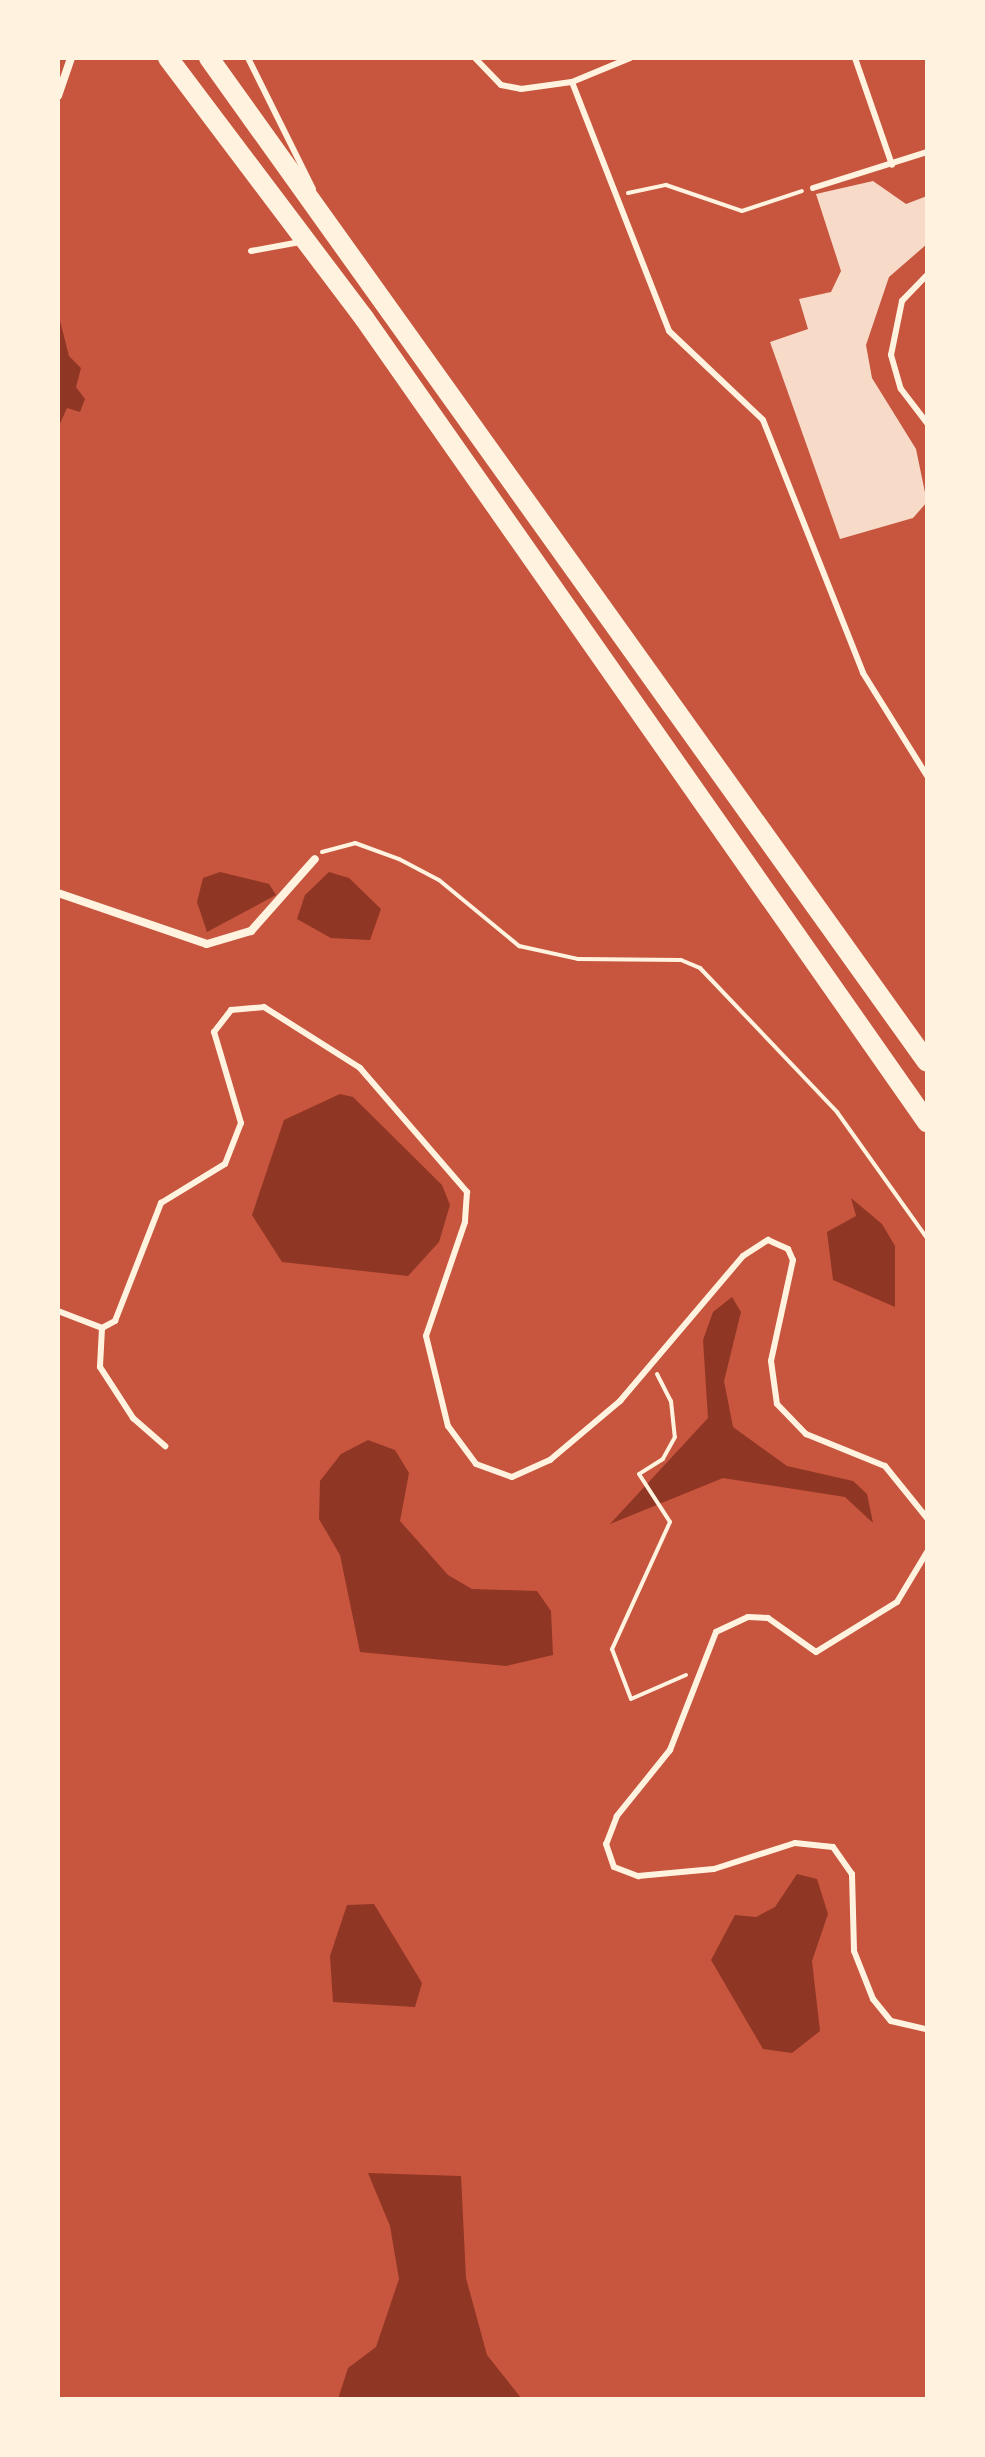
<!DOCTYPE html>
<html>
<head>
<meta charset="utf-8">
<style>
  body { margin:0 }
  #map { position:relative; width:985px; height:2457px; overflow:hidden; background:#c8553d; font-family:"Asap Condensed",sans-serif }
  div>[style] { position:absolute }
  .water>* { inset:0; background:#8f3625 }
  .building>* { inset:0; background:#f7dbc8 }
  .path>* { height:4px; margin:-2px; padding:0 2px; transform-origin:2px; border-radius:2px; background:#fff3e0 }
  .service>* { height:6px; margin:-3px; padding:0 3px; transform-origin:3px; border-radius:3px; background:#fff3e0 }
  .minor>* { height:8px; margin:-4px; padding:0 4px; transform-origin:4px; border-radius:4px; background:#fff3e0 }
  .trunk>* { height:20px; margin:-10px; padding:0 10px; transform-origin:10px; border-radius:10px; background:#fff3e0 }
  span { translate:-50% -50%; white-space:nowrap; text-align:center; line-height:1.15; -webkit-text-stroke:6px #fff3e0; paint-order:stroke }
  .frame { position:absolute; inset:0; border:60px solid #fff3e0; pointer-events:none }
</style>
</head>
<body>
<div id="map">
  <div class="water">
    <div style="clip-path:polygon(58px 313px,69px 356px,81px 368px,76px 387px,85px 399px,80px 412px,67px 408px,58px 428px)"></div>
    <div style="clip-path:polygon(220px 872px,269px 884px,276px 895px,207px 932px,197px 902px,203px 878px)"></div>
    <div style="clip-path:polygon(329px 872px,349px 878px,381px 909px,370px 940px,331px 938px,297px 919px,305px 895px)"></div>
    <div style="clip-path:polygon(340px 1094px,353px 1097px,442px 1185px,450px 1205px,439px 1242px,408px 1276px,282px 1262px,252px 1215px,284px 1120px)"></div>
    <div style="clip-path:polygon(851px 1198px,882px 1224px,895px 1246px,895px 1307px,833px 1280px,827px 1232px,856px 1216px)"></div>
    <div style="clip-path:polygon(732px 1297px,741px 1312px,724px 1381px,733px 1427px,787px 1466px,853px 1481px,867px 1494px,873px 1523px,845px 1497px,723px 1478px,610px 1524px,708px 1418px,703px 1340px,713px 1312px)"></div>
    <div style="clip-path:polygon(368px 1440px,395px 1450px,409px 1473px,400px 1521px,448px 1575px,472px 1589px,537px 1591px,551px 1611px,553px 1655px,506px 1666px,360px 1652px,340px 1555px,319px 1519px,320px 1481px,341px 1454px)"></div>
    <div style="clip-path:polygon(797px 1874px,817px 1879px,828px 1914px,812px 1961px,820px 2031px,792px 2053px,763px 2049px,711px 1960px,735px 1915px,756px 1917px,775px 1907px)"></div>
    <div style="clip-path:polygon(374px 1904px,422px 1983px,415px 2007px,333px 2002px,330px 1956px,347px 1905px)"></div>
    <div style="clip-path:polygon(368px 2173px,461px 2176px,466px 2278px,487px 2355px,522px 2399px,338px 2399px,348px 2368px,376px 2347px,399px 2279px,390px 2226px)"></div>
  </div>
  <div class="building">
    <div style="clip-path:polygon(873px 181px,906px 204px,927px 196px,927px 244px,889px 277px,866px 345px,872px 378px,916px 449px,927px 502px,913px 518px,840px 539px,770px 342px,808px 329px,799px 299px,831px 292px,841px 271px,816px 194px)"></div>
  </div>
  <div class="path">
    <div style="left:628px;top:193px;width:39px;rotate:-12deg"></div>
    <div style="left:666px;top:185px;width:80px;rotate:18.9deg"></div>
    <div style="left:742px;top:211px;width:63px;rotate:-18.4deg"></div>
    <div style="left:322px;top:852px;width:34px;rotate:-15deg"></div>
    <div style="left:355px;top:843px;width:47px;rotate:20deg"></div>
    <div style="left:399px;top:859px;width:45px;rotate:27.7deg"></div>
    <div style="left:439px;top:880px;width:104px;rotate:39.5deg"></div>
    <div style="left:519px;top:946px;width:60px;rotate:12.4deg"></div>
    <div style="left:578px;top:959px;width:103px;rotate:0.6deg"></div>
    <div style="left:681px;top:960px;width:21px;rotate:23deg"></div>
    <div style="left:700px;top:968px;width:199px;rotate:46.4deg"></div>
    <div style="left:837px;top:1112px;width:155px;rotate:54.5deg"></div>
    <div style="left:657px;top:1374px;width:30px;rotate:63deg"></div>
    <div style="left:671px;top:1401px;width:36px;rotate:84deg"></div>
    <div style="left:675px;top:1437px;width:25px;rotate:119deg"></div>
    <div style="left:663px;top:1459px;width:28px;rotate:148deg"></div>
    <div style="left:639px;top:1474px;width:57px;rotate:57.1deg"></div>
    <div style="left:670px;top:1522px;width:140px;rotate:114.5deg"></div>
    <div style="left:612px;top:1649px;width:53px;rotate:69.2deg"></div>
    <div style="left:631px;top:1699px;width:60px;rotate:-23.6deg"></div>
  </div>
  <div class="service">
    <div style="left:248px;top:58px;width:146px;rotate:63.6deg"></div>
    <div style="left:475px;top:58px;width:37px;rotate:46deg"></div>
    <div style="left:501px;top:85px;width:20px;rotate:11deg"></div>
    <div style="left:521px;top:89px;width:51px;rotate:-7.8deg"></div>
    <div style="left:572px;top:82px;width:63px;rotate:-22.5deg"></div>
    <div style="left:855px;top:58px;width:113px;rotate:70.9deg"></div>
    <div style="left:572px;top:82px;width:267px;rotate:68.7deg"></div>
    <div style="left:669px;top:331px;width:129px;rotate:43.4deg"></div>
    <div style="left:763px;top:420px;width:272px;rotate:68.4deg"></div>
    <div style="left:863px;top:673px;width:121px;rotate:58.1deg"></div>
    <div style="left:813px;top:188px;width:120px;rotate:-17.5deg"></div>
    <div style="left:251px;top:251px;width:50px;rotate:-10.4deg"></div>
    <div style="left:927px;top:275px;width:36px;rotate:134deg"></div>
    <div style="left:902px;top:301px;width:55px;rotate:101.5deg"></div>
    <div style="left:891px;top:355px;width:35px;rotate:74deg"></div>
    <div style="left:901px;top:389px;width:43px;rotate:52.6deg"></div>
    <div style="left:58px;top:1311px;width:47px;rotate:21.1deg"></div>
    <div style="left:102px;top:1328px;width:15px;rotate:-28deg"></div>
    <div style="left:115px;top:1321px;width:127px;rotate:-68.7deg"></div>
    <div style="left:161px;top:1203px;width:75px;rotate:-31.4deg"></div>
    <div style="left:225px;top:1164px;width:44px;rotate:-68.7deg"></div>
    <div style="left:241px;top:1123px;width:95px;rotate:-106.5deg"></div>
    <div style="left:214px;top:1032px;width:28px;rotate:-52deg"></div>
    <div style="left:231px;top:1010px;width:33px;rotate:-5deg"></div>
    <div style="left:264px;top:1007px;width:114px;rotate:32.4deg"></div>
    <div style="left:360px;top:1068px;width:164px;rotate:49.2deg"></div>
    <div style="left:467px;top:1192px;width:30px;rotate:94deg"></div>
    <div style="left:465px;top:1222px;width:120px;rotate:108.9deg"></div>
    <div style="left:426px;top:1336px;width:93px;rotate:76.3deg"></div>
    <div style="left:448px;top:1426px;width:47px;rotate:53.6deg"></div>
    <div style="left:476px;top:1464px;width:38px;rotate:20deg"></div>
    <div style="left:512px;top:1477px;width:42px;rotate:-24.1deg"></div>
    <div style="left:550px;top:1460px;width:92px;rotate:-40.1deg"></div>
    <div style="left:620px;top:1401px;width:190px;rotate:-49.7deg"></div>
    <div style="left:743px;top:1256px;width:30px;rotate:-33deg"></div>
    <div style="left:768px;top:1240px;width:22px;rotate:24deg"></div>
    <div style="left:788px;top:1249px;width:12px;rotate:66deg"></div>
    <div style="left:793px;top:1260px;width:103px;rotate:102.3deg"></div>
    <div style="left:771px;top:1361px;width:43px;rotate:82.1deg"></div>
    <div style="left:777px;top:1404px;width:42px;rotate:46deg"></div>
    <div style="left:806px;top:1434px;width:85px;rotate:22.1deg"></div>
    <div style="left:885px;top:1466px;width:67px;rotate:51.1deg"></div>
    <div style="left:102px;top:1328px;width:39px;rotate:93deg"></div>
    <div style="left:100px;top:1367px;width:61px;rotate:57.1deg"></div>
    <div style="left:133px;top:1418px;width:43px;rotate:41.2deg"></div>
    <div style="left:927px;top:1552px;width:58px;rotate:121deg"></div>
    <div style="left:897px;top:1602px;width:95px;rotate:148.3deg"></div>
    <div style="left:816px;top:1652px;width:59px;rotate:-144.7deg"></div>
    <div style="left:768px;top:1618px;width:20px;rotate:-177deg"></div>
    <div style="left:748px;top:1617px;width:35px;rotate:155deg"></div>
    <div style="left:716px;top:1632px;width:127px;rotate:111.3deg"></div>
    <div style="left:670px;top:1750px;width:85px;rotate:128.8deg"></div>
    <div style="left:617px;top:1816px;width:30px;rotate:111deg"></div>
    <div style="left:606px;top:1844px;width:24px;rotate:71deg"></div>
    <div style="left:614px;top:1867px;width:26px;rotate:21deg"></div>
    <div style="left:638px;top:1876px;width:76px;rotate:-5.3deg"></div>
    <div style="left:714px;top:1869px;width:85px;rotate:-17.8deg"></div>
    <div style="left:795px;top:1843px;width:38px;rotate:6deg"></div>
    <div style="left:833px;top:1847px;width:33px;rotate:55deg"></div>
    <div style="left:852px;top:1874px;width:77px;rotate:88.5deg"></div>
    <div style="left:854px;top:1951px;width:52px;rotate:68.4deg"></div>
    <div style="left:873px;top:1999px;width:28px;rotate:51deg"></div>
    <div style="left:891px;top:2021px;width:37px;rotate:13deg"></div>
  </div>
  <div class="minor">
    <div style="left:58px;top:96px;width:40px;rotate:-71.1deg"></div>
    <div style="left:58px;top:893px;width:157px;rotate:18.9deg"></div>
    <div style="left:207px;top:944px;width:46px;rotate:-16.5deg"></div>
    <div style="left:251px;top:931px;width:96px;rotate:-48.4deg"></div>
  </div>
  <div class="trunk">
    <div style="left:168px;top:58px;width:326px;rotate:53deg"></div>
    <div style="left:364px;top:318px;width:982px;rotate:55deg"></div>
    <div style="left:209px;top:58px;width:1234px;rotate:54.43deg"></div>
  </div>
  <div class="frame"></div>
</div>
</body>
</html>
